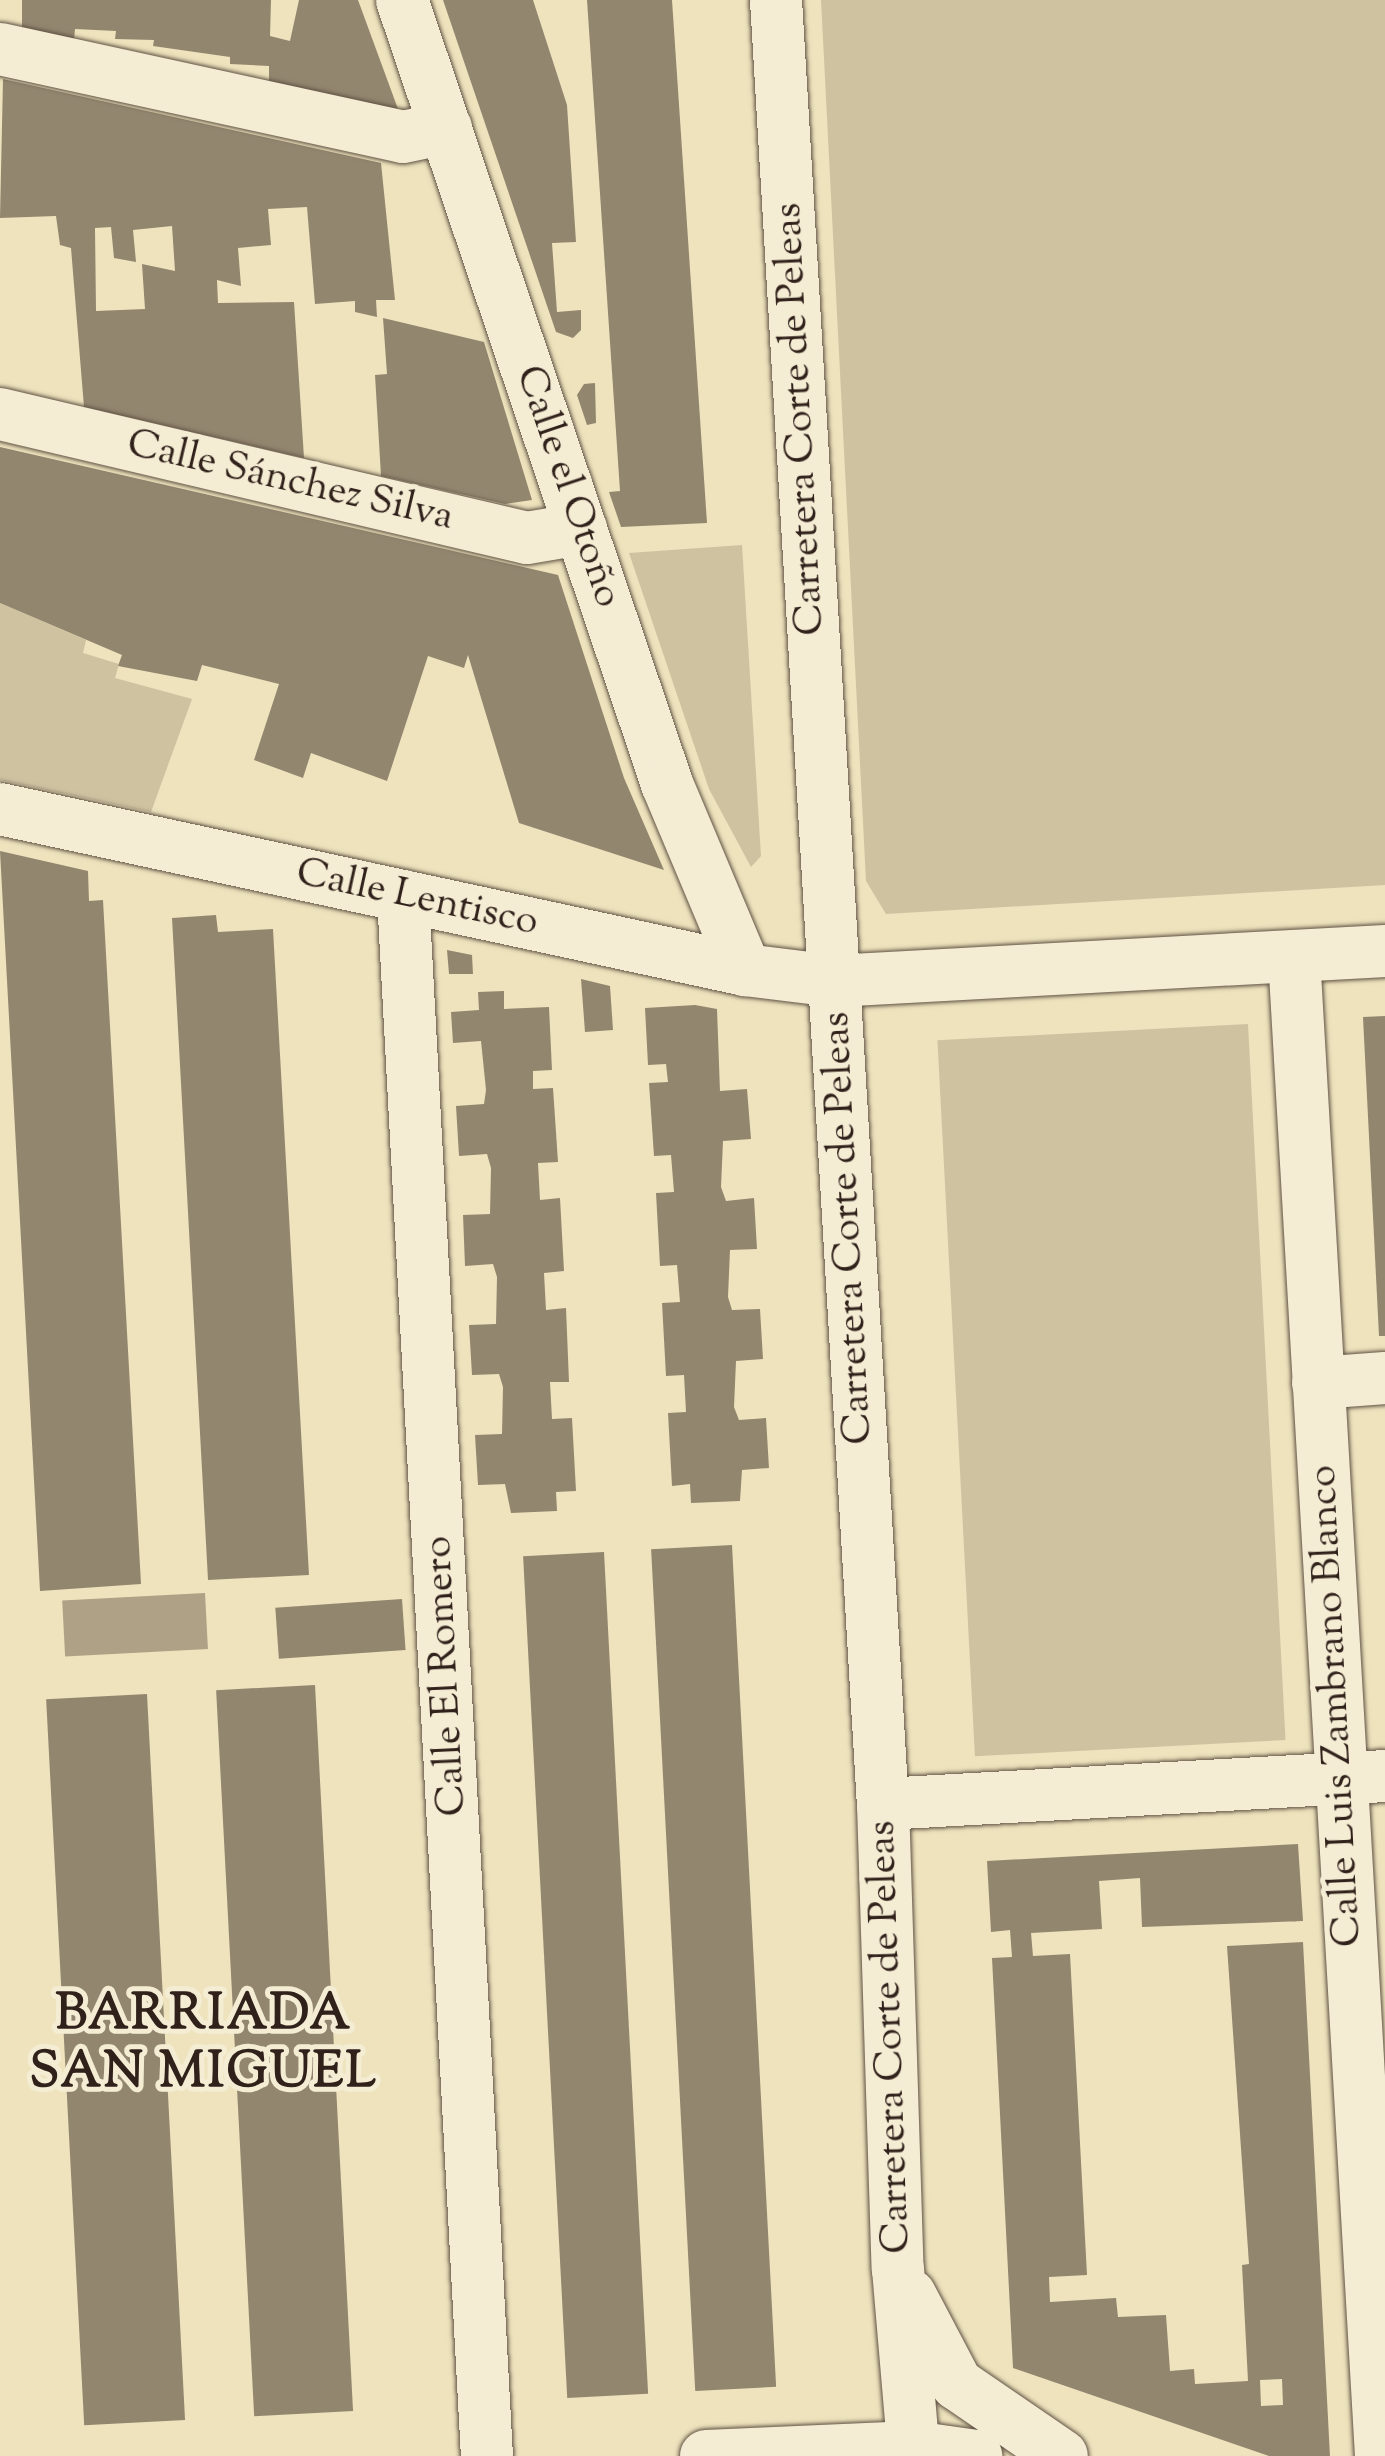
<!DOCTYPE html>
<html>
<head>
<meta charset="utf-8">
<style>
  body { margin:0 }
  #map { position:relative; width:1385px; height:2456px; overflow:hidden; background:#eee3bd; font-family:"Sorts Mill Goudy",serif }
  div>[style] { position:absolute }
  .green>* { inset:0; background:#cec2a1; transform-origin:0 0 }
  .water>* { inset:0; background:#aea186; transform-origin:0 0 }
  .building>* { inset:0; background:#93866f; transform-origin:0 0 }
  .roads { filter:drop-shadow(0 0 2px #605244) drop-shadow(0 0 2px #605244) }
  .minor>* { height:52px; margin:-26px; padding:0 26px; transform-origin:26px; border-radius:26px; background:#f4edd4 }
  span { translate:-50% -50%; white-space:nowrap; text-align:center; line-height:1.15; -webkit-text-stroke:10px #f4edd4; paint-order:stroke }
  .street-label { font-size:40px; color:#31211b }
  .district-label { font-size:50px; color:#31211b; font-weight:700; letter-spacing:2.5px }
</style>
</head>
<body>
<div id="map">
  <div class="green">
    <div style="clip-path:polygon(821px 0,1385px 0,1385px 885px,886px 914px,866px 881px)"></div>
    <div style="clip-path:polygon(742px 545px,761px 856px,751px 867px,709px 789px,629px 553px)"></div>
    <div style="clip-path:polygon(0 603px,86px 640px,83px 653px,119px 664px,115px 678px,192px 699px,151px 812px,0 780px)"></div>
    <div style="left:1248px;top:1024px;width:717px;height:311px;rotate:87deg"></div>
  </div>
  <div class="water">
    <div style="left:205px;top:1593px;width:56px;height:143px;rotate:87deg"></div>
  </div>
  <div class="building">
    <div style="clip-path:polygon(22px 0,271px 0,270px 36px,290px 41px,299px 0,358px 0,398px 109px,269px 83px,269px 66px,230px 64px,230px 57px,153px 46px,154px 40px,115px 39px,116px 31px,75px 29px,74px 40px,22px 32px)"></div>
    <div style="clip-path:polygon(443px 0,533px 0,567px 105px,576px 242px,552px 243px,557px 312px,581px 310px,581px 330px,573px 338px,556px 332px)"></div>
    <div style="clip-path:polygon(587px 0,672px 0,707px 523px,621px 527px,609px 492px,620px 491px)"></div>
    <div style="clip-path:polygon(evenodd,3px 79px,381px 163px,395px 300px,376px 300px,377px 317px,355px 312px,355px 301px,315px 304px,307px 207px,268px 209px,271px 245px,238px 248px,241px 286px,217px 280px,218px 303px,294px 302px,304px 458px,84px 407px,71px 248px,60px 245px,56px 216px,0 218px,3px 79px,172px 226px,175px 271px,142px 264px,145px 309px,96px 311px,95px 228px,111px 227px,114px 258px,136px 262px,133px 230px,172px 226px)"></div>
    <div style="clip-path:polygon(383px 318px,484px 342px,532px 500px,505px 504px,381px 476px,375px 375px,387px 374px)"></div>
    <div style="clip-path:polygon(595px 383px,596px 423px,587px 425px,577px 395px,584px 384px)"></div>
    <div style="clip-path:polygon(0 447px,558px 575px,624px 778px,664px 870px,519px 823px,468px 655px,464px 668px,428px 656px,387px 781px,311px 753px,303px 778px,254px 760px,279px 684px,202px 665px,197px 681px,118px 666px,122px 655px,0 603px)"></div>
    <div style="clip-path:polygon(0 851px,88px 871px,89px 901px,103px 900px,141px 1584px,40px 1591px)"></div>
    <div style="clip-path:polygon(216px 915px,218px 932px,273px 929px,309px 1575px,208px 1580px,172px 918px)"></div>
    <div style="clip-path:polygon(447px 950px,472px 955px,473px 974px,449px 974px)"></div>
    <div style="clip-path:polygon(581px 979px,610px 986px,613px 1030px,585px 1032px)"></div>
    <div style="clip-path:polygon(504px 991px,504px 1009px,549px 1007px,552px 1070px,533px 1071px,533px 1089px,553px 1088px,558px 1162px,538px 1163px,540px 1200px,560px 1198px,564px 1271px,544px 1273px,546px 1310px,566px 1308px,569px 1382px,550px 1382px,552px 1419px,572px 1418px,576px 1491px,556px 1492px,557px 1511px,511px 1513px,505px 1484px,478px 1485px,475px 1435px,502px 1434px,503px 1387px,499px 1374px,472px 1375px,469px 1325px,496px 1324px,497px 1277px,493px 1264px,465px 1266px,463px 1215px,490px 1214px,491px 1168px,487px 1154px,459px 1156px,456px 1106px,484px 1104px,486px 1090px,481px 1041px,453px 1043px,451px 1012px,479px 1010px,478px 992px)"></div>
    <div style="clip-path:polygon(695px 1005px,717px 1009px,720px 1091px,747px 1089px,751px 1139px,723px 1141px,721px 1187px,726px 1201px,754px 1198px,757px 1249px,730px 1250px,728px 1297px,732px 1310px,760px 1309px,763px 1359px,736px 1361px,734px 1407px,739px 1420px,766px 1418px,769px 1468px,742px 1470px,740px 1501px,691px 1503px,690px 1484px,672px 1486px,668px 1413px,686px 1412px,684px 1375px,666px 1376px,662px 1303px,680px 1302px,677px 1265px,660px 1266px,656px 1193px,674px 1192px,671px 1155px,654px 1156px,649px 1083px,668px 1082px,666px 1064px,648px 1065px,645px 1008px)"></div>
    <div style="clip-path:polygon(1385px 1016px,1385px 1336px,1379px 1336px,1363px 1017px)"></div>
    <div style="left:732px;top:1545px;width:843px;height:81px;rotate:87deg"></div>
    <div style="left:604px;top:1552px;width:843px;height:81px;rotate:87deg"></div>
    <div style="left:402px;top:1599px;width:51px;height:127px;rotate:86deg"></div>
    <div style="left:315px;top:1685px;width:727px;height:99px;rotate:87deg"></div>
    <div style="left:147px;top:1694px;width:727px;height:101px;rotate:87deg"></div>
    <div style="clip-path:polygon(evenodd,1298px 1844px,1303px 1921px,1142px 1927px,1140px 1878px,1099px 1881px,1102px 1929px,1031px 1933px,1033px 1956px,1070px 1954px,1087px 2275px,1049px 2277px,1050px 2302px,1116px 2298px,1118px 2317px,1166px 2315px,1170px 2371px,1194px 2369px,1195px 2384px,1248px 2381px,1242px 2265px,1249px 2264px,1227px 1946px,1303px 1942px,1330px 2456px,1269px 2456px,1013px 2368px,992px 1958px,1012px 1957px,1010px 1930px,991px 1932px,987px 1861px,1298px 1844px,1282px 2379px,1283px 2405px,1261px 2406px,1260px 2380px,1282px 2379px)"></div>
  </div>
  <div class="roads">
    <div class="minor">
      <div style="left:402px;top:0;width:828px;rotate:71.32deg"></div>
      <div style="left:667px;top:784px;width:202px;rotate:67.2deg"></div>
      <div style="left:776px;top:0;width:1807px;rotate:86.61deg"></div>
      <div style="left:883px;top:1804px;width:465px;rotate:88.2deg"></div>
      <div style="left:898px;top:2269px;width:188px;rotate:85.1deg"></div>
      <div style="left:0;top:49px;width:412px;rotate:12.3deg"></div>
      <div style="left:403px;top:137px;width:44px;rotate:-11.8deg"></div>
      <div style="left:0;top:414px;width:541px;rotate:13.24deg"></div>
      <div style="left:527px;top:538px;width:55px;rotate:-9.5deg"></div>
      <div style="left:0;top:809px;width:762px;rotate:12.19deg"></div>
      <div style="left:745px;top:970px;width:90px;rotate:7deg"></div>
      <div style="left:834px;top:981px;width:552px;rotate:-3.12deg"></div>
      <div style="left:403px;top:896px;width:1562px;rotate:86.92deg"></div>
      <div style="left:1294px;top:956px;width:1503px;rotate:86.68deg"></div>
      <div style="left:1318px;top:1383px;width:67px;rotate:-4.3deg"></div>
      <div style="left:883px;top:1804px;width:503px;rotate:-3.19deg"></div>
      <div style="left:910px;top:2295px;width:101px;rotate:62.2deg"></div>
      <div style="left:957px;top:2384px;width:127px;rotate:34.4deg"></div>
      <div style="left:706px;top:2456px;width:207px;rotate:-2.5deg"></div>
      <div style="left:913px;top:2447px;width:64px;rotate:8.1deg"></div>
    </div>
  </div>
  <div class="street-label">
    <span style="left:801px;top:419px;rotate:-93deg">Carretera Corte de Peleas</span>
    <span style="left:290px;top:482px;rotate:13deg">Calle Sánchez Silva</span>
    <span style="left:567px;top:487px;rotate:71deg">Calle el Otoño</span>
    <span style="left:417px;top:899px;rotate:12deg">Calle Lentisco</span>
    <span style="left:849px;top:1228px;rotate:-93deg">Carretera Corte de Peleas</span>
    <span style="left:447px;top:1676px;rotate:-93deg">Calle El Romero</span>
    <span style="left:1337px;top:1706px;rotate:-93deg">Calle Luis Zambrano Blanco</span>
    <span style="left:891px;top:2037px;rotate:-92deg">Carretera Corte de Peleas</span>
  </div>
  <div class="district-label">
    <span style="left:204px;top:2045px">BARRIADA<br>SAN MIGUEL</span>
  </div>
</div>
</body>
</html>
